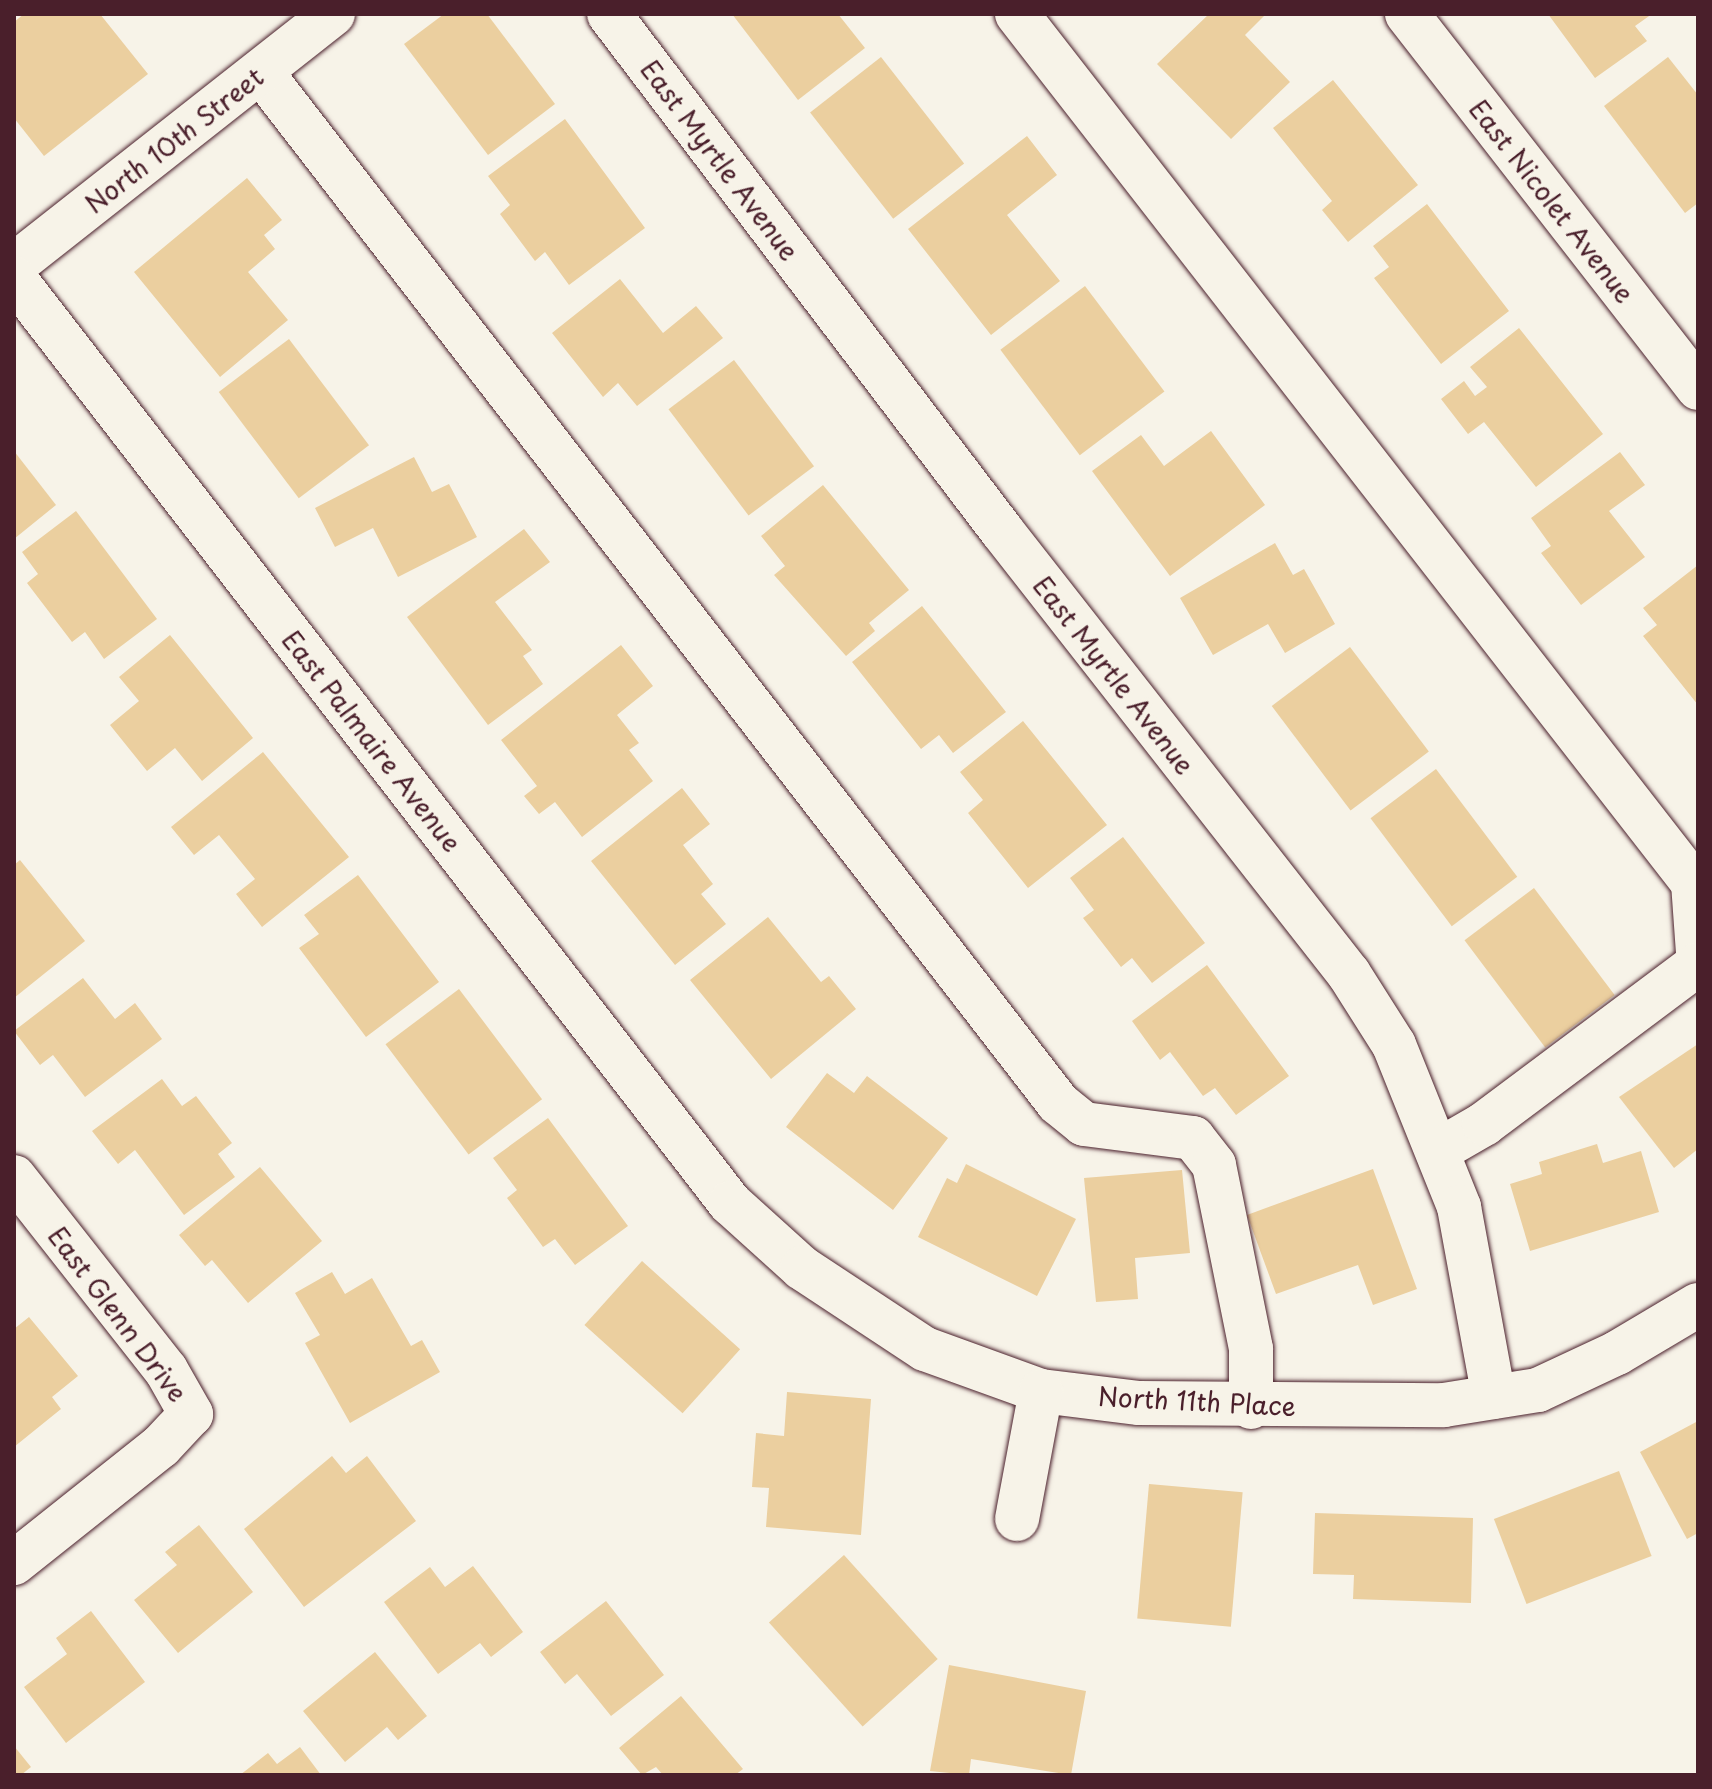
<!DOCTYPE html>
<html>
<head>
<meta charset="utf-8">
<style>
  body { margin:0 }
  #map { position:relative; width:1712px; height:1789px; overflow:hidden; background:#f7f3e8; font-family:"Playpen Sans",sans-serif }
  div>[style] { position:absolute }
  .building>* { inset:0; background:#ebcf9f; transform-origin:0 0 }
  .roads { filter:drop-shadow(0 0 2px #4a1f2b) drop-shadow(0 0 2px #4a1f2b) }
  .minor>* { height:44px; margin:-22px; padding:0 22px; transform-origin:22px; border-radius:22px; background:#f7f3e8 }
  span { translate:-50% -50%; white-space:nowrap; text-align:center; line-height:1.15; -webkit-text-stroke:6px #f7f3e8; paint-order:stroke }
  .street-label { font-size:26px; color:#4a1f2b }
  .frame { position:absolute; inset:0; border:16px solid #4a1f2b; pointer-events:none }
</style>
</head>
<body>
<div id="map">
  <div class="building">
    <div style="clip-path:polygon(24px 14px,100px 14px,148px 74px,44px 156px,14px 118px,14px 22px)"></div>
    <div style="clip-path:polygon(444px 14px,487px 14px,555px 104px,488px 155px,404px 44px)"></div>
    <div style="clip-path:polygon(732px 14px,838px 14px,865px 48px,798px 100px)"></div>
    <div style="clip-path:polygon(1209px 14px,1266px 14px,1245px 35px,1290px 82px,1231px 139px,1157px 64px)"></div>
    <div style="clip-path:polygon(1548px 14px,1652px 14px,1635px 26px,1647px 41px,1595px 78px)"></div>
    <div style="left:881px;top:57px;width:135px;height:90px;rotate:52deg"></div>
    <div style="clip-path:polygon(1668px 57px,1698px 95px,1698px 203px,1685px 213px,1604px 106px)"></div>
    <div style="clip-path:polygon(1333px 80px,1418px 185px,1348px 242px,1322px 210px,1332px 201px,1273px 128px)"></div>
    <div style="clip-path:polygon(565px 119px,645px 228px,569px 285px,545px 252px,535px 261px,500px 214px,510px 205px,488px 176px)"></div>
    <div style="clip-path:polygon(1027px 136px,1057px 175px,1007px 215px,1060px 281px,991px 335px,908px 229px)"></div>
    <div style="clip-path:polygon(247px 178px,282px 220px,264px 235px,275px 249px,248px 272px,288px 320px,220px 377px,134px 272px)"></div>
    <div style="clip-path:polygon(1427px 204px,1509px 311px,1441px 364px,1374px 278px,1389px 267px,1373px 246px)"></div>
    <div style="clip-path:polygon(620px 279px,663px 333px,696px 306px,723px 338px,637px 406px,618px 383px,603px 397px,552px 333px)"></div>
    <div style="left:1085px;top:286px;width:132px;height:106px;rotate:53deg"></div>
    <div style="clip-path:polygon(1519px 328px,1603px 434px,1536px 487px,1484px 422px,1468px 434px,1441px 399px,1464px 381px,1475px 396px,1487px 387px,1470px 367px)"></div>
    <div style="left:289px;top:339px;width:133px;height:88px;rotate:53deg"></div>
    <div style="left:734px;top:360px;width:133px;height:82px;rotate:53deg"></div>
    <div style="clip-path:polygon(1211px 431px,1265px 505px,1170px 576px,1092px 471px,1141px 435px,1164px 466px)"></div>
    <div style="clip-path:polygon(14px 451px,56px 505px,14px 539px)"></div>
    <div style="clip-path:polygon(1620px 452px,1645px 485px,1609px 511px,1645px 557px,1581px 605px,1541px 553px,1551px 546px,1531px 518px)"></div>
    <div style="clip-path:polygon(414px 457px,432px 492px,449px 484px,477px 537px,398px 577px,373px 528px,335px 547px,315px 508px)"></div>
    <div style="clip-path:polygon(823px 485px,909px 590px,869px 623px,875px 631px,846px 656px,774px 575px,785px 566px,761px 536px)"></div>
    <div style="clip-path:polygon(76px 511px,157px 619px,104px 659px,85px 632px,72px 642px,27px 583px,38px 574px,22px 552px)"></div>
    <div style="clip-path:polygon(524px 529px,550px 562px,495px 602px,532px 650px,523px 656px,543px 684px,488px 725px,407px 617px)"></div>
    <div style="clip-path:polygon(1275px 543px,1293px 575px,1304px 569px,1335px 624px,1285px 653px,1268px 624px,1213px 655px,1180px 598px)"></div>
    <div style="clip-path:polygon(1698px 565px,1698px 705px,1643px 636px,1657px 625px,1643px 608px)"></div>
    <div style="clip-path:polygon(922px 606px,1006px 712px,953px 753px,939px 735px,921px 749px,852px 662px)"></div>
    <div style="clip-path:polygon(170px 635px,253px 738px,202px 781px,175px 748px,147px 771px,110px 725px,139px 701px,119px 677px)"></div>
    <div style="clip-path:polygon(621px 645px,653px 686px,617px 715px,639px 743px,629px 750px,653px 781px,582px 837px,555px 802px,539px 814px,524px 796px,537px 786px,501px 740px)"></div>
    <div style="left:1350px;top:647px;width:131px;height:98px;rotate:53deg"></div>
    <div style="clip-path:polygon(1023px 721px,1107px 825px,1028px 888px,968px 813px,983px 800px,960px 772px)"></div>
    <div style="clip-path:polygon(263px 752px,349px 857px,262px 927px,236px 894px,255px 879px,219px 835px,194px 855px,171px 827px)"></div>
    <div style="left:1436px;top:769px;width:135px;height:82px;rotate:53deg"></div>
    <div style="clip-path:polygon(682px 788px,710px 824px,683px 845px,713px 884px,701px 894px,726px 924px,675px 965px,591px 861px)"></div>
    <div style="clip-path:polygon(1123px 837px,1205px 943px,1152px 983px,1132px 958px,1121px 967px,1083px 918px,1094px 910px,1070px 878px)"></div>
    <div style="clip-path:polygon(20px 860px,85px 941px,14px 998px,14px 865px)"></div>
    <div style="clip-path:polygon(358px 875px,439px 982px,366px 1037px,299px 948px,319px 934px,304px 915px)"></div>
    <div style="left:1534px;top:888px;width:134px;height:87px;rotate:53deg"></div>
    <div style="clip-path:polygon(768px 917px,821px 982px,829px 976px,856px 1009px,771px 1079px,690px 980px)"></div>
    <div style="clip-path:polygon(1207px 965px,1289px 1076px,1236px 1115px,1215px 1088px,1203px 1096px,1170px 1052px,1160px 1060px,1132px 1021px)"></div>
    <div style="clip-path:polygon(83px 978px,115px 1019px,135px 1003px,162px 1039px,85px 1097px,53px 1055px,40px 1065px,14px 1031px)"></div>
    <div style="left:459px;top:989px;width:138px;height:92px;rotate:53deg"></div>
    <div style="clip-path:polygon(1698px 1044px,1698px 1149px,1674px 1168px,1619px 1097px)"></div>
    <div style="clip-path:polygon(827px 1073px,854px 1093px,867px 1076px,948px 1138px,893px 1210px,786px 1127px)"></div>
    <div style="clip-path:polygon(162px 1079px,182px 1106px,196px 1096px,232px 1143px,218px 1154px,235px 1177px,184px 1215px,135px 1150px,118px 1164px,92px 1131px)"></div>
    <div style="clip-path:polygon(548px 1118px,628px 1226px,575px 1265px,555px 1239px,543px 1247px,507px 1198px,517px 1190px,493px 1158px)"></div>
    <div style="clip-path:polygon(1597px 1144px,1603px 1163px,1641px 1151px,1659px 1212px,1530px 1251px,1510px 1184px,1542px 1174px,1539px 1162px)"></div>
    <div style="clip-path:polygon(966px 1164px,1076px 1219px,1037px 1296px,918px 1237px,947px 1178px,957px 1183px)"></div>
    <div style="clip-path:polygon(260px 1167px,322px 1241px,248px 1303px,212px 1260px,205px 1266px,179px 1235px)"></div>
    <div style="clip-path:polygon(1373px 1169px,1417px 1289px,1373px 1305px,1358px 1265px,1276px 1294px,1247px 1215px)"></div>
    <div style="clip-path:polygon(1182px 1170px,1190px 1253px,1135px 1258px,1138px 1299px,1096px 1302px,1084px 1178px)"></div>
    <div style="left:642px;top:1261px;width:132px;height:86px;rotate:42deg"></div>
    <div style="clip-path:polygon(332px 1272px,345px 1294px,372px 1278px,411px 1346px,422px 1340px,440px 1372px,350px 1423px,305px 1343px,320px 1335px,295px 1293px)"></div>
    <div style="clip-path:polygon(29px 1317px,78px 1376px,52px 1397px,61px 1409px,14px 1447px,14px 1329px)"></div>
    <div style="clip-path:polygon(787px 1392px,871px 1399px,861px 1535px,766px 1527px,769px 1488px,752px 1487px,756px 1433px,784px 1436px)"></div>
    <div style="clip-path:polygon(1698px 1421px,1698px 1533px,1687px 1539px,1640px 1452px)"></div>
    <div style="clip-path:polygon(332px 1456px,346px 1473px,367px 1456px,416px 1521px,304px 1607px,244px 1529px)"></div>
    <div style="left:1619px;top:1471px;width:91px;height:134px;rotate:69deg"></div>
    <div style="left:1149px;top:1484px;width:94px;height:135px;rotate:5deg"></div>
    <div style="clip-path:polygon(1315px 1513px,1473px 1518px,1471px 1603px,1353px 1599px,1354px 1575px,1313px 1574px)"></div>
    <div style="clip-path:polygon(199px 1525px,253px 1592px,178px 1653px,134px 1600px,177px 1565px,165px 1552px)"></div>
    <div style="left:844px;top:1555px;width:140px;height:101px;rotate:48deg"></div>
    <div style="clip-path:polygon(473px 1566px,523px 1632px,491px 1657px,480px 1643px,438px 1674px,384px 1602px,430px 1567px,445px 1587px)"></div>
    <div style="clip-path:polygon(606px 1601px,664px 1675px,611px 1716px,577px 1674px,565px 1684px,540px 1652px)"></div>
    <div style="clip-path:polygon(91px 1611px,145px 1682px,66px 1743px,24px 1687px,67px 1654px,56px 1638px)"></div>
    <div style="clip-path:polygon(375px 1652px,427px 1716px,398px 1740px,387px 1727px,345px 1762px,303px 1711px)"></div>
    <div style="clip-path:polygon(949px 1665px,1086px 1691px,1071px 1775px,971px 1759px,969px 1775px,930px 1771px)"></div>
    <div style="clip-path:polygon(681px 1696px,743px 1769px,735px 1775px,663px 1775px,656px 1767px,642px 1775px,619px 1748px)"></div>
    <div style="clip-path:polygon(14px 1746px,31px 1767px,21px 1775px,14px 1775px)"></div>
    <div style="clip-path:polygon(300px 1747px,321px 1775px,240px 1775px,268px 1753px,277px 1764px)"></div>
  </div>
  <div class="roads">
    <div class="minor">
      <div style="left:609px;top:14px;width:649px;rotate:52.76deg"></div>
      <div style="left:1002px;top:531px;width:563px;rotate:51.93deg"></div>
      <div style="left:1349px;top:974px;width:84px;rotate:57.6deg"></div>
      <div style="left:1394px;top:1045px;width:175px;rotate:68.1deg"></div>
      <div style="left:1459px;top:1207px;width:193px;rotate:79.6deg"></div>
      <div style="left:1017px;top:14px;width:1101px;rotate:52.12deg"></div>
      <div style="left:1693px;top:883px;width:70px;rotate:85.9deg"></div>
      <div style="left:1407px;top:14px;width:474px;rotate:52.1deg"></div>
      <div style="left:261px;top:72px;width:1303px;rotate:52.29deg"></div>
      <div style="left:1058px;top:1103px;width:33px;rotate:39deg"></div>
      <div style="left:1084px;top:1124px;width:110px;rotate:7.3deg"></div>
      <div style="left:1193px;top:1138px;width:34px;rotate:52deg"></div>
      <div style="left:1214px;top:1165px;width:188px;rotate:78.6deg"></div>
      <div style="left:1251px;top:1349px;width:58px;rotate:90deg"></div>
      <div style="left:14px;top:265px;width:406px;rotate:-38.2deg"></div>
      <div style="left:14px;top:278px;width:1170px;rotate:52.26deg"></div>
      <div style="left:730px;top:1203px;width:97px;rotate:42.1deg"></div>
      <div style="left:802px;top:1268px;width:147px;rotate:33.4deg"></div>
      <div style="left:925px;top:1349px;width:123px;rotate:19.9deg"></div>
      <div style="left:1041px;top:1391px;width:99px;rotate:7deg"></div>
      <div style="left:1139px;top:1403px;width:305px;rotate:0.4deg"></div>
      <div style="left:1444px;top:1405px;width:95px;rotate:-9.1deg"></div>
      <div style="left:1538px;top:1390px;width:87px;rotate:-25.1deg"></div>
      <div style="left:1617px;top:1353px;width:94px;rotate:-30.7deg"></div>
      <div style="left:1439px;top:1150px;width:52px;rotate:-30deg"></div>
      <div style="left:1484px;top:1124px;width:267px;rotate:-36.8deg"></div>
      <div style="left:14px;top:1177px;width:246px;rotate:51.8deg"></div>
      <div style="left:166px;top:1370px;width:51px;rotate:60.4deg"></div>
      <div style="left:191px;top:1414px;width:44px;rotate:133.2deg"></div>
      <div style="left:161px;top:1446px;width:188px;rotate:141.5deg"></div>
      <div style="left:1017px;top:1519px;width:130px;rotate:-79.4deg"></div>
    </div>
  </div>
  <div class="street-label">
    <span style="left:174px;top:140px;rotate:-38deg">North 10th Street</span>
    <span style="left:720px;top:160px;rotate:53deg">East Myrtle Avenue</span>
    <span style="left:1552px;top:201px;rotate:52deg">East Nicolet Avenue</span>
    <span style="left:1114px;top:675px;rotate:52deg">East Myrtle Avenue</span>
    <span style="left:372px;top:741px;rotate:52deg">East Palmaire Avenue</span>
    <span style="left:118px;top:1314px;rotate:53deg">East Glenn Drive</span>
    <span style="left:1197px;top:1401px;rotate:3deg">North 11th Place</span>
  </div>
  <div class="frame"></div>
</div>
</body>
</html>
